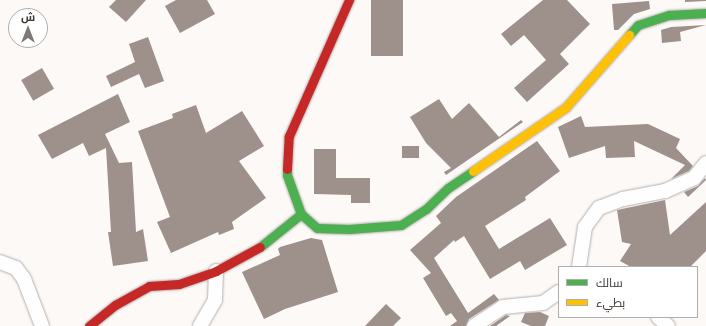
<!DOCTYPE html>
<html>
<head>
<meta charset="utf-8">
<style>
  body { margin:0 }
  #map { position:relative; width:706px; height:326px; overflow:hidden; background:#fcf9f7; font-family:Poppins,Cairo,sans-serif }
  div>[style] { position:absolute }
  .building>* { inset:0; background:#9e908a; transform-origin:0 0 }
  .roads { filter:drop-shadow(0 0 1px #b3afad) drop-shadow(0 0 1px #b3afad) }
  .street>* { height:14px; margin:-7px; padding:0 7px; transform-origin:7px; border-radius:7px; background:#fffefe }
  .fast>* { height:9px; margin:-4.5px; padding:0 4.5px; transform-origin:4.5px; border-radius:4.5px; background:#4caf50 }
  .slow>* { height:9px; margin:-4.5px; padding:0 4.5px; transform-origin:4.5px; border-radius:4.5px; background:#ffc107 }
  .jam>* { height:9px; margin:-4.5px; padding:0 4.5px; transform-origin:4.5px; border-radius:4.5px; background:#c62828 }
  span { translate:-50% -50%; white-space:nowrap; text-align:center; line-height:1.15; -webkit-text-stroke:4px #fff; paint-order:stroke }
  .legend { position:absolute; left:558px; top:266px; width:140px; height:52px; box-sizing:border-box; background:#fff; border:1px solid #b0aead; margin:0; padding:5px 7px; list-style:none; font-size:12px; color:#3a3431 }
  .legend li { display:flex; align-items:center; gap:8px; height:20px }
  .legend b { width:20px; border:1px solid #b0aead }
  .north { position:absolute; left:8px; top:8px; width:40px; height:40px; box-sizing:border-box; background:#fff; border:1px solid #b0aead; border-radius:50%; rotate:0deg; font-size:11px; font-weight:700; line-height:16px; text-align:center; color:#3a3431 }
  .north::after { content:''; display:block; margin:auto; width:14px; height:18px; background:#7e7976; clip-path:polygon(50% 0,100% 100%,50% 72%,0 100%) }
</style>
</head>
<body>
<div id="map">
  <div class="building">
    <div style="clip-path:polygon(116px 0,146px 0,126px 22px,109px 7px)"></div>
    <div style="clip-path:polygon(176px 0,207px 0,215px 14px,180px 33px,165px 6px)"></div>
    <div style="left:371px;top:0;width:32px;height:56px"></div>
    <div style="clip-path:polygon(543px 0,567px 0,590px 24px,560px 54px,569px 64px,527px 102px,514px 88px,546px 60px,524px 35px,511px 46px,501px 34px)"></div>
    <div style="clip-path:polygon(685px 0,706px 0,706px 1px,685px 2px)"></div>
    <div style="clip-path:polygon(649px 1px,650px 9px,634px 14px,618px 30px,614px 30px,612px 4px)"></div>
    <div style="clip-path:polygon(706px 25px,680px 32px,681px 41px,662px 43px,661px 30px,671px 27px)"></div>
    <div style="clip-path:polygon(148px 37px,164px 81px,145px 88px,139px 74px,111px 87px,106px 76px,135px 62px,129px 44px)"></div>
    <div style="left:42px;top:68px;width:24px;height:24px;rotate:60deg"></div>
    <div style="clip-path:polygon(118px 94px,130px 122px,105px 134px,119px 163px,132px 162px,136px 232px,143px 229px,148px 261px,113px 266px,108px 232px,111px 232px,106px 148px,89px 156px,83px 143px,52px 159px,38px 135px)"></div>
    <div style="clip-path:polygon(439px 99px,452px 119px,469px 103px,499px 137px,521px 120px,523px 122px,446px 175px,444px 172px,451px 168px,426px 143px,410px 117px)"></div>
    <div style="clip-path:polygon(196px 105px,206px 133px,242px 111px,264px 146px,239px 161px,266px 198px,232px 222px,234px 229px,219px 235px,218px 232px,171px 253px,157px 222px,170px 217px,138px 131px,173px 118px,172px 114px)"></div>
    <div style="clip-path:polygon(581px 116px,585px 127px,648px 124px,680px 139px,676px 148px,693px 166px,689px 171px,671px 179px,685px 165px,634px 141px,635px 157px,606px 158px,605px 146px,569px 158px,558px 127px)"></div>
    <div style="clip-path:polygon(537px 141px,560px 171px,525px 197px,526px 200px,485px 226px,499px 249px,550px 218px,567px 245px,525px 270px,520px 261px,490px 279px,464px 236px,455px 242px,454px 240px,434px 258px,468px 313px,494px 294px,499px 300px,469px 319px,466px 326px,450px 326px,457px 321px,451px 313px,446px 316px,423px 278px,431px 273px,410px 250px,441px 223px,436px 216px,456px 197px)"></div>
    <div style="left:402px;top:146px;width:17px;height:12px"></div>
    <div style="clip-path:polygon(314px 149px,336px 149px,336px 178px,370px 178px,370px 203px,351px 203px,351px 195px,314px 194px)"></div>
    <div style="clip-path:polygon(705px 178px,706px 180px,688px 197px,684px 192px,698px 186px)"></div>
    <div style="clip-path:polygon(665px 200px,670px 235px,706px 202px,706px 251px,690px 267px,631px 267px,620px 261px,631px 244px,622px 242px,617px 210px)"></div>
    <div style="clip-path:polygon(311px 238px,322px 240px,338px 292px,285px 309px,264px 319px,242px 272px,280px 255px,278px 249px,280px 247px)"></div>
    <div style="clip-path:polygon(386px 304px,401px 318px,393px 326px,365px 326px)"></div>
    <div style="clip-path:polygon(540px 312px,549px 316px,545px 326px,531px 326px,521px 322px,525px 313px)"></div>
    <div style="clip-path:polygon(506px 315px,510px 316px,496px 326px,490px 326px)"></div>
  </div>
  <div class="roads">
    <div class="street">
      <div style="left:0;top:262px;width:17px;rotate:21deg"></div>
      <div style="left:16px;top:268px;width:14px;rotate:54deg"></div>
      <div style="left:24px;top:279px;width:50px;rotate:69deg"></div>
      <div style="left:579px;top:267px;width:40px;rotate:-81.5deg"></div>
      <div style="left:585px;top:227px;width:24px;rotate:-54deg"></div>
      <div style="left:599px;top:208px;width:26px;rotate:-21deg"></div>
      <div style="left:623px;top:199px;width:43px;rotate:-10.8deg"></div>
      <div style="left:665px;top:191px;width:32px;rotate:-24deg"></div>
      <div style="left:694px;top:178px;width:19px;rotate:-51deg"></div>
      <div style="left:658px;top:317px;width:13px;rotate:42deg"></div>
      <div style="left:200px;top:326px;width:30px;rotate:-60deg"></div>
      <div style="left:215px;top:300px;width:29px;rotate:-88deg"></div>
      <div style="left:474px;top:326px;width:35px;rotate:-33deg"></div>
      <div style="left:503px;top:307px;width:40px;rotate:-5.7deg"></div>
      <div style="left:543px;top:303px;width:19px;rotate:-35deg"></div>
    </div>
    <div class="fast">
      <div style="left:629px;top:35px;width:13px;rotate:-48deg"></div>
      <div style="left:638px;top:25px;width:33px;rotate:-18deg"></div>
      <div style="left:669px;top:15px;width:37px;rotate:-3deg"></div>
      <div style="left:287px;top:169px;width:6px;rotate:90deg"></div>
      <div style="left:287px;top:175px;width:41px;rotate:70.3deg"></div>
      <div style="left:301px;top:214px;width:21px;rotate:41deg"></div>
      <div style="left:317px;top:228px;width:32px;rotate:2deg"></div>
      <div style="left:349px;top:229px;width:52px;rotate:-4.4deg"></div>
      <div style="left:401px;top:225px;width:30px;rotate:-33deg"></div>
      <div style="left:426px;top:209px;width:30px;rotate:-44deg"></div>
      <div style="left:448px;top:188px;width:30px;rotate:-34deg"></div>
      <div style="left:260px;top:247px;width:53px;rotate:-38.8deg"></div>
    </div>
    <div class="slow">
      <div style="left:473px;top:171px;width:113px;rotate:-34.5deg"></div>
      <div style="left:566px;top:107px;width:96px;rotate:-48.8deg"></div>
    </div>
    <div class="jam">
      <div style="left:287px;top:169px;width:33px;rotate:-87deg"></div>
      <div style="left:289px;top:136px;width:149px;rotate:-66.2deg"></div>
      <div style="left:89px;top:326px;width:33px;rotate:-39deg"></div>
      <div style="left:115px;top:305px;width:39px;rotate:-29deg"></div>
      <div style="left:149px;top:286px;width:30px;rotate:-4deg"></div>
      <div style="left:179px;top:284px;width:39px;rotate:-19deg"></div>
      <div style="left:216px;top:271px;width:50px;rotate:-28.6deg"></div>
    </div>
  </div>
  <ul class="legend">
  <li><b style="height:5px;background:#4caf50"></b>سالك</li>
  <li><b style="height:5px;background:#ffc107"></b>بطيء</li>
  </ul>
  <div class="north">ش</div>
</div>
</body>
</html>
